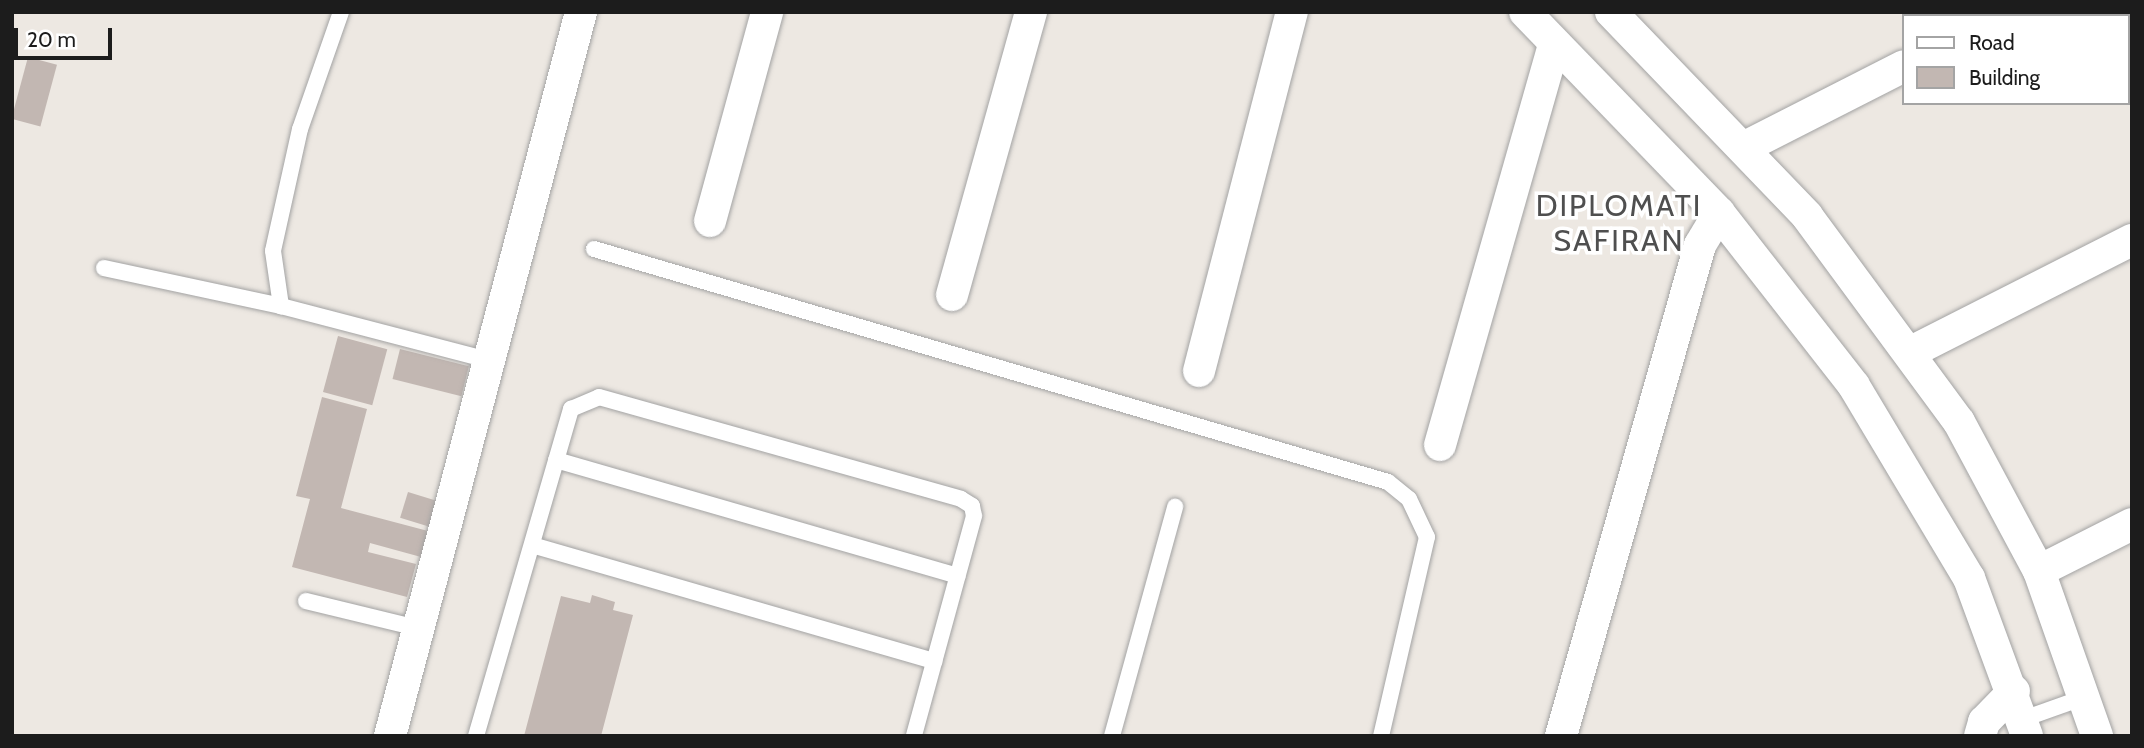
<!DOCTYPE html>
<html>
<head>
<meta charset="utf-8">
<style>
  body { margin:0 }
  #map { position:relative; width:2144px; height:748px; overflow:hidden; background:#ede8e2; font-family:Cabin,sans-serif }
  div>[style] { position:absolute }
  .building>* { inset:0; background:#c2b7b2; transform-origin:0 0 }
  .roads { filter:drop-shadow(0 0 2px #a3a3a3) drop-shadow(0 0 2px #a3a3a3) }
  .lane>* { height:16px; margin:-8px; padding:0 8px; transform-origin:8px; border-radius:8px; background:#fff }
  .street>* { height:32px; margin:-16px; padding:0 16px; transform-origin:16px; border-radius:16px; background:#fff }
  span { translate:-50% -50%; white-space:nowrap; text-align:center; line-height:1.15; -webkit-text-stroke:7px #fff; paint-order:stroke }
  .quarter-label { font-size:30px; color:#4f4f4f; letter-spacing:2px }
  .frame { position:absolute; inset:0; border:14px solid #1c1c1c; pointer-events:none }
  .legend { position:absolute; left:1902px; top:14px; width:228px; height:91px; box-sizing:border-box; background:#fff; border:2px solid #a4a4a4; margin:0; padding:9px 12px; list-style:none; font-size:21px; color:#1c1c1c }
  .legend li { display:flex; align-items:center; gap:14px; height:35px }
  .legend b { width:35px; border:2px solid #a4a4a4 }
  .scale { position:absolute; left:14px; top:28px; width:98px; height:32px; box-sizing:border-box; border:4px solid #1c1c1c; border-top:0; padding-left:9px; font-size:21px; line-height:24px; white-space:nowrap; color:#1c1c1c; -webkit-text-stroke:5px #fff; paint-order:stroke }
</style>
</head>
<body>
<div id="map">
  <div class="building">
    <div style="left:28px;top:57px;width:30px;height:64px;rotate:15deg"></div>
    <div style="left:338px;top:336px;width:51px;height:58px;rotate:15deg"></div>
    <div style="left:400px;top:349px;width:71px;height:31px;rotate:14deg"></div>
    <div style="clip-path:polygon(322px 397px,367px 409px,341px 508px,428px 531px,421px 557px,370px 543px,368px 552px,416px 564px,407px 597px,292px 567px,310px 499px,296px 496px)"></div>
    <div style="left:408px;top:492px;width:34px;height:27px;rotate:17deg"></div>
    <div style="clip-path:polygon(592px 595px,615px 602px,613px 610px,633px 615px,601px 736px,524px 736px,561px 596px,590px 603px)"></div>
  </div>
  <div class="roads">
    <div class="lane">
      <div style="left:341px;top:12px;width:124px;rotate:109.3deg"></div>
      <div style="left:300px;top:129px;width:125px;rotate:102.5deg"></div>
      <div style="left:273px;top:251px;width:56px;rotate:81.7deg"></div>
      <div style="left:281px;top:306px;width:214px;rotate:14.6deg"></div>
      <div style="left:594px;top:249px;width:827px;rotate:16.35deg"></div>
      <div style="left:1388px;top:482px;width:27px;rotate:39deg"></div>
      <div style="left:1409px;top:499px;width:42px;rotate:64.7deg"></div>
      <div style="left:1427px;top:537px;width:204px;rotate:103deg"></div>
      <div style="left:104px;top:268px;width:181px;rotate:12.1deg"></div>
      <div style="left:556px;top:460px;width:418px;rotate:16.1deg"></div>
      <div style="left:532px;top:545px;width:419px;rotate:16.1deg"></div>
      <div style="left:306px;top:601px;width:115px;rotate:13.6deg"></div>
      <div style="left:2023px;top:719px;width:66px;rotate:-19.5deg"></div>
      <div style="left:476px;top:736px;width:341px;rotate:-73.8deg"></div>
      <div style="left:571px;top:409px;width:30px;rotate:-23deg"></div>
      <div style="left:599px;top:397px;width:376px;rotate:15.7deg"></div>
      <div style="left:961px;top:499px;width:13px;rotate:32deg"></div>
      <div style="left:972px;top:506px;width:10px;rotate:79deg"></div>
      <div style="left:974px;top:516px;width:228px;rotate:105.3deg"></div>
      <div style="left:1112px;top:736px;width:238px;rotate:-74.6deg"></div>
    </div>
    <div class="street">
      <div style="left:1525px;top:12px;width:279px;rotate:46deg"></div>
      <div style="left:1719px;top:213px;width:219px;rotate:52deg"></div>
      <div style="left:1854px;top:386px;width:224px;rotate:59.1deg"></div>
      <div style="left:1969px;top:578px;width:168px;rotate:69.8deg"></div>
      <div style="left:1611px;top:12px;width:283px;rotate:46.1deg"></div>
      <div style="left:1807px;top:216px;width:256px;rotate:53.6deg"></div>
      <div style="left:1959px;top:422px;width:169px;rotate:61.8deg"></div>
      <div style="left:2039px;top:571px;width:175px;rotate:70.6deg"></div>
      <div style="left:2004px;top:16px;width:8px;rotate:-30deg"></div>
      <div style="left:1745px;top:147px;width:178px;rotate:-27deg"></div>
      <div style="left:710px;top:221px;width:217px;rotate:-74.7deg"></div>
      <div style="left:952px;top:295px;width:294px;rotate:-74.4deg"></div>
      <div style="left:1911px;top:352px;width:248px;rotate:-26.9deg"></div>
      <div style="left:1199px;top:371px;width:371px;rotate:-75.5deg"></div>
      <div style="left:1440px;top:445px;width:417px;rotate:-74.1deg"></div>
      <div style="left:2039px;top:571px;width:104px;rotate:-26.8deg"></div>
      <div style="left:390px;top:736px;width:749px;rotate:-75.22deg"></div>
      <div style="left:1561px;top:736px;width:510px;rotate:-74.19deg"></div>
      <div style="left:1700px;top:245px;width:37px;rotate:-59deg"></div>
      <div style="left:1980px;top:736px;width:15px;rotate:-74deg"></div>
      <div style="left:1984px;top:722px;width:43px;rotate:-45.9deg"></div>
    </div>
  </div>
  <div class="quarter-label">
    <span style="left:1619px;top:223px">DIPLOMATI<br>SAFIRAN</span>
  </div>
  <div class="frame"></div>
  <ul class="legend">
  <li><b style="height:9px;background:#fff"></b>Road</li>
  <li><b style="height:19px;background:#c2b7b2"></b>Building</li>
  </ul>
  <div class="scale">20 m</div>
</div>
</body>
</html>
